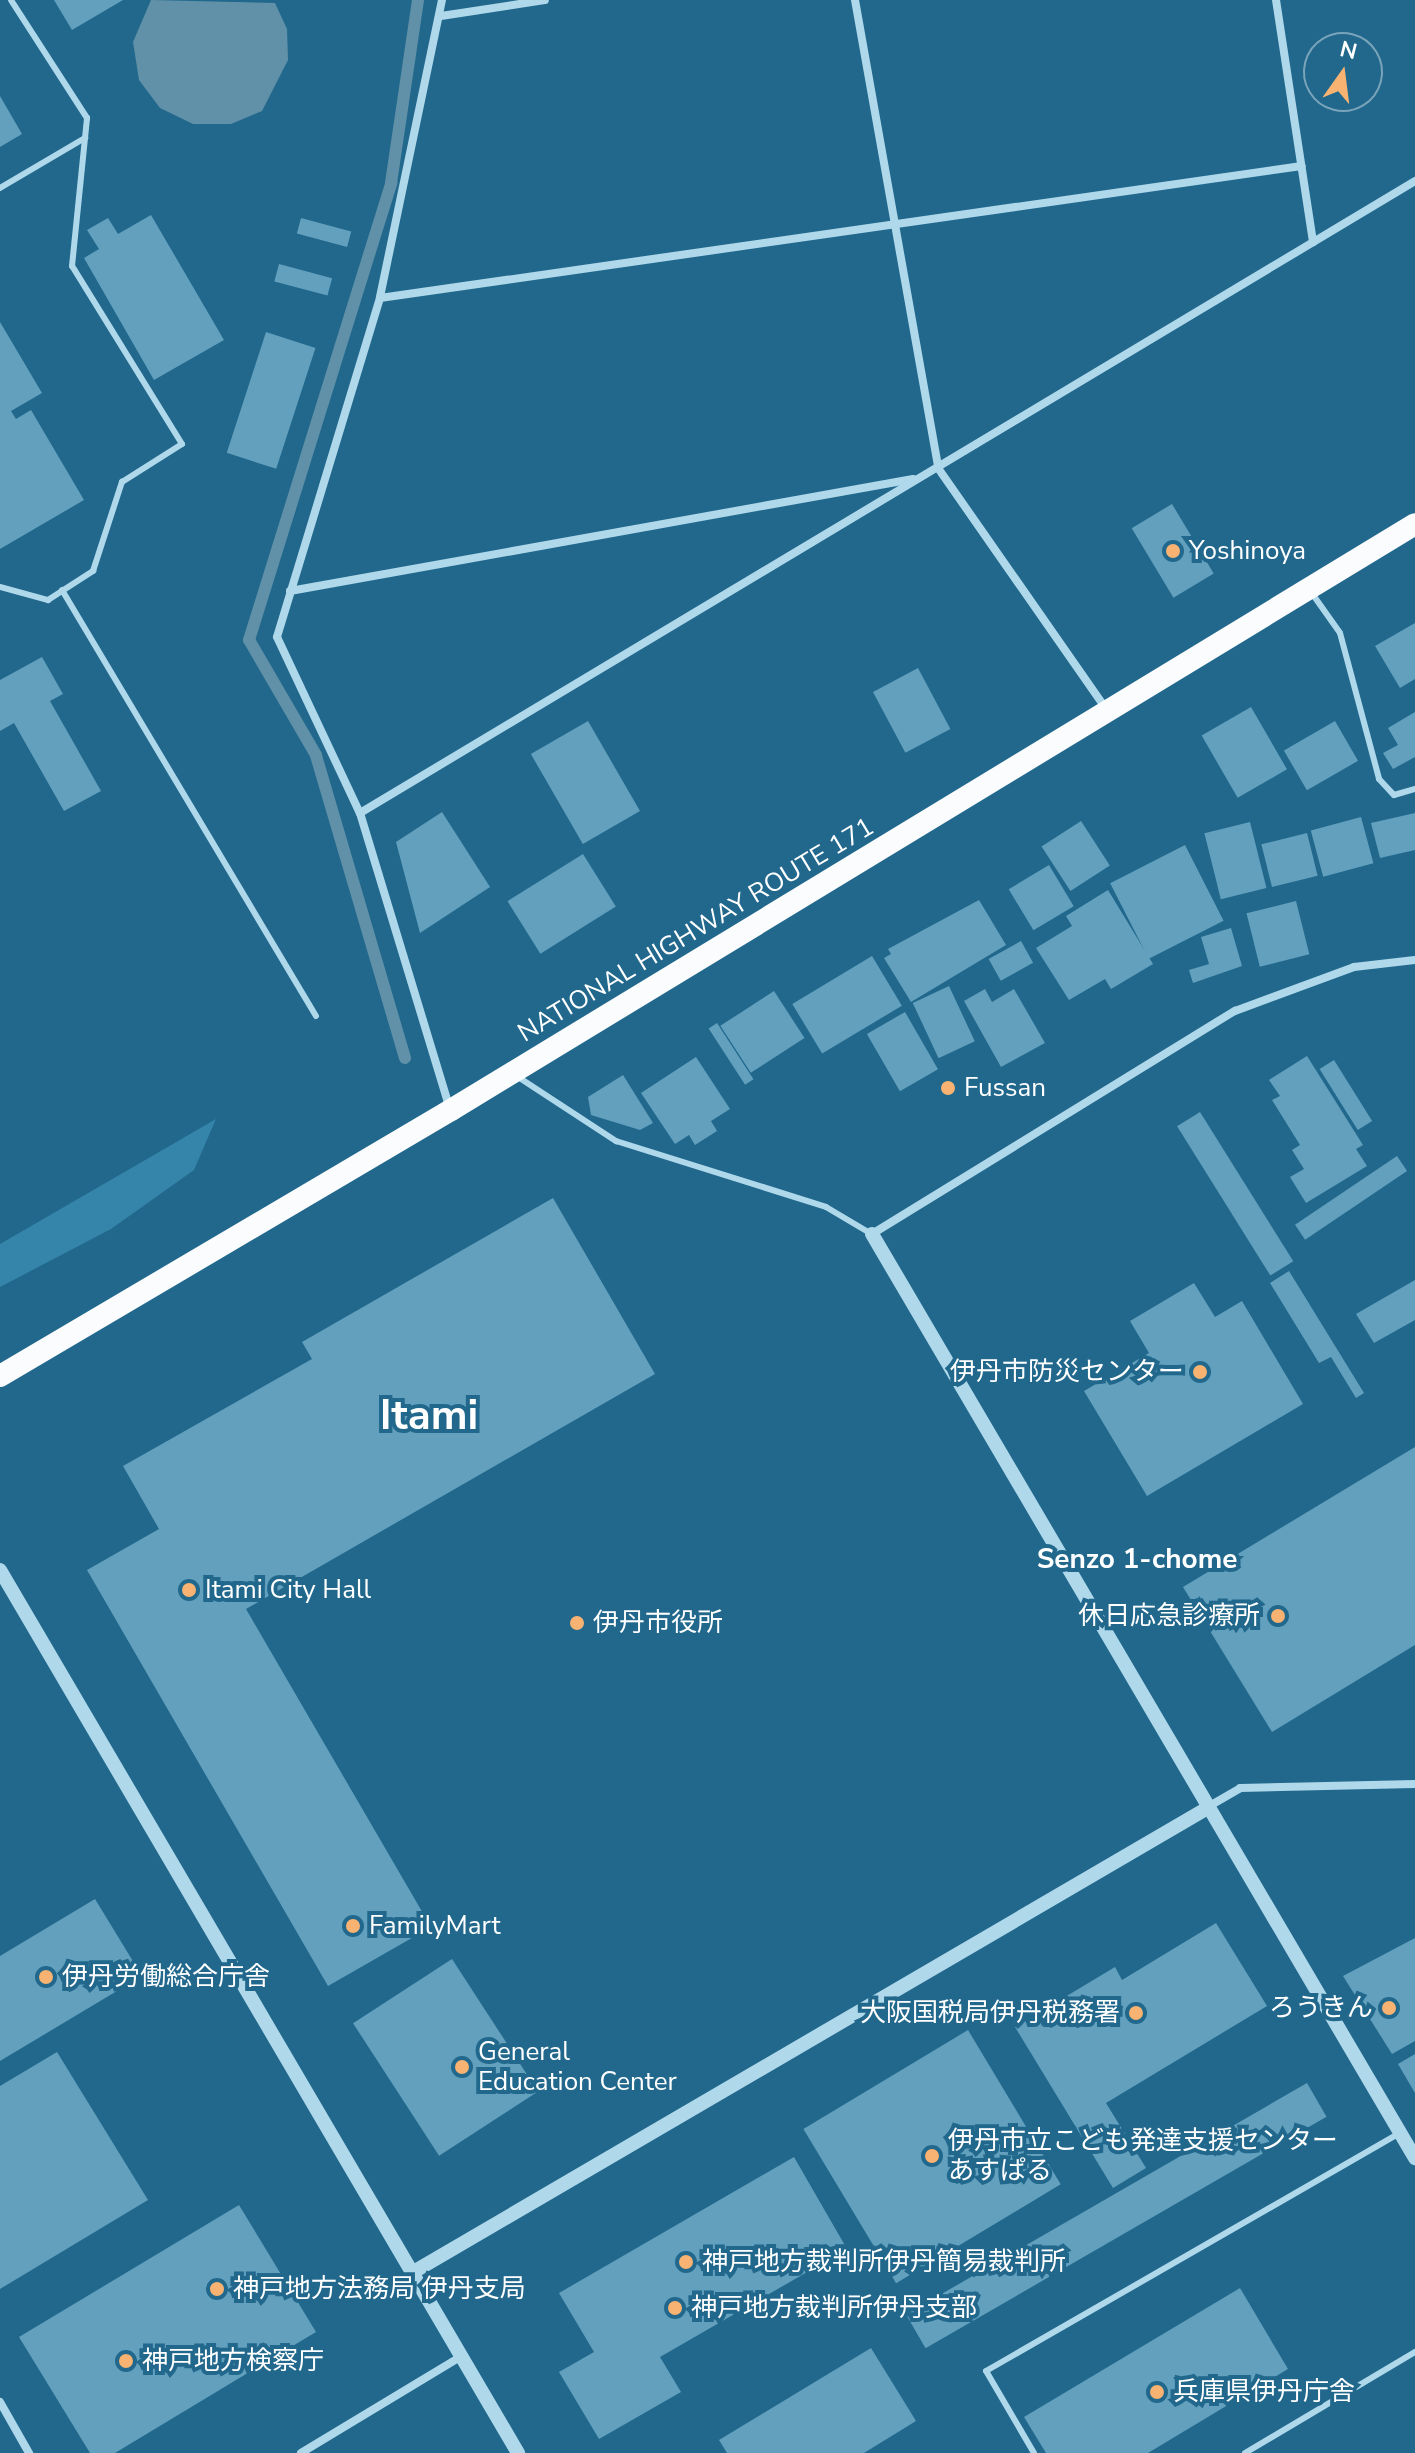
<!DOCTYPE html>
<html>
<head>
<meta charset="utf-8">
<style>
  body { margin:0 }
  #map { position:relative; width:1415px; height:2453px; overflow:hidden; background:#21688c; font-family:"Nunito Sans","Noto Sans JP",sans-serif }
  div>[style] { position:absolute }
  .green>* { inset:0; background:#3584a9 }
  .water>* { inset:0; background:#6191a8 }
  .stream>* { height:12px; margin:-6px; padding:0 6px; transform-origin:6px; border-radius:6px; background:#6191a8 }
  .building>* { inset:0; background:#62a0be; transform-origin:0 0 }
  .service>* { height:6px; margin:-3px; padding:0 3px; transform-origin:3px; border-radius:3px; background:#afd8eb }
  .minor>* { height:8px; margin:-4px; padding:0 4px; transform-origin:4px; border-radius:4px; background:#afd8eb }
  .tertiary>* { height:14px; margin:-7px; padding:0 7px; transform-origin:7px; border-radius:7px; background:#afd8eb }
  .trunk>* { height:22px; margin:-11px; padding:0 11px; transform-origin:11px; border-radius:11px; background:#fafcfe }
  .dots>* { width:22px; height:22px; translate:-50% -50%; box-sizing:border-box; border:4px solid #21688c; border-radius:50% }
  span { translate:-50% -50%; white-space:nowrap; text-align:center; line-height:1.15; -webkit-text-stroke:8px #21688c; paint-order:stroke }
  .poi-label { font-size:26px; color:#fff }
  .left { translate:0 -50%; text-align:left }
  .right { translate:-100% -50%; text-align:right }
  .street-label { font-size:26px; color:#fff }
  .neighbourhood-label { font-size:28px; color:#fff; font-weight:700 }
  .town-label { font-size:42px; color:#fff; font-weight:700 }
  .north { position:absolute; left:1303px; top:32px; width:80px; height:80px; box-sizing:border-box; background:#21688c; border:2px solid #7aa4ba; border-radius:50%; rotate:14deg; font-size:22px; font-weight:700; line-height:32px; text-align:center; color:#fff }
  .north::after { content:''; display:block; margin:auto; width:28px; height:36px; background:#f8b271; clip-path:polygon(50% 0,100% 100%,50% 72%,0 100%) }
</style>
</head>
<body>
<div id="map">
  <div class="green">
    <div style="clip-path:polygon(216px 1119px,194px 1170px,111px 1229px,0 1287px,0 1244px)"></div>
  </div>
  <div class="water">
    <div style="clip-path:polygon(151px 0,275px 3px,287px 29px,288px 60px,262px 111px,231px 124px,193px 124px,160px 108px,139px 80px,133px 42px)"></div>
  </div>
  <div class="stream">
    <div style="left:405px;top:1058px;width:316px;rotate:-106.4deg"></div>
    <div style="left:316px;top:755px;width:133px;rotate:-120.2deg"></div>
    <div style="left:249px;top:640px;width:479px;rotate:-72.7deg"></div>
    <div style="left:391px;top:183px;width:185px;rotate:-81.6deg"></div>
  </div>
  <div class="building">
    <div style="clip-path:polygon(54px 0,123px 0,72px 30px)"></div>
    <div style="clip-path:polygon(0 96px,22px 134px,0 147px)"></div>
    <div style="clip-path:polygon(151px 215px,224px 340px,154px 380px,84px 258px,99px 249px,87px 230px,108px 218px,118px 234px)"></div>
    <div style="left:301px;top:218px;width:52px;height:16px;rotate:15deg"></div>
    <div style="left:279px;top:264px;width:55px;height:18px;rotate:15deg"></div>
    <div style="clip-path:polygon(0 322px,42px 393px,11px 411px,16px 419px,31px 410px,84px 500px,0 549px)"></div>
    <div style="left:266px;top:332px;width:52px;height:127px;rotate:18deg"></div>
    <div style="left:1172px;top:504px;width:81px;height:47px;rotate:59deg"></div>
    <div style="clip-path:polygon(1415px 623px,1415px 679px,1400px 688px,1375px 646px)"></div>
    <div style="clip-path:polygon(42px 657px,63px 694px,50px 701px,101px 791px,64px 811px,14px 723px,0 731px,0 680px)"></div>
    <div style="left:918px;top:668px;width:69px;height:51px;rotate:62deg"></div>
    <div style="left:1251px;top:707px;width:72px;height:57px;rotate:60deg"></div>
    <div style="clip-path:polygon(1415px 712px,1415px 757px,1393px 769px,1383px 753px,1398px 745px,1388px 728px)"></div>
    <div style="left:588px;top:721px;width:104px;height:66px;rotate:60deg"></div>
    <div style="left:1335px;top:721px;width:46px;height:59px;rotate:60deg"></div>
    <div style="clip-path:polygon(442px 812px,490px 887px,420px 933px,396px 842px)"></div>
    <div style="clip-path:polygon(1415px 813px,1415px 850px,1380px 858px,1371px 823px)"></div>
    <div style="left:1361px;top:817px;width:48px;height:52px;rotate:75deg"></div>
    <div style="left:1081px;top:821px;width:53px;height:47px;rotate:57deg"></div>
    <div style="left:1250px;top:822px;width:68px;height:47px;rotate:76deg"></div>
    <div style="left:1307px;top:833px;width:44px;height:47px;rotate:76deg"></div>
    <div style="left:1185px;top:845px;width:85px;height:84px;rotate:63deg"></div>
    <div style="left:583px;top:854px;width:62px;height:89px;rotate:58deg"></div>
    <div style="left:1049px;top:865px;width:48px;height:47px;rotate:59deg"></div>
    <div style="clip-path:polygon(1108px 890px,1153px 964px,1111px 989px,1105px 979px,1069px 1000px,1036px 948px,1072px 926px,1066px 916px)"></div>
    <div style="clip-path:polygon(979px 900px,1006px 945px,911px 1002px,884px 958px,891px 954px,888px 949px)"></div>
    <div style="left:1296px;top:901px;width:55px;height:51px;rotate:76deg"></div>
    <div style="clip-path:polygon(1231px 928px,1242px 966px,1193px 983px,1189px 970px,1209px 964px,1201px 937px)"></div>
    <div style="left:1021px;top:941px;width:25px;height:37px;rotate:61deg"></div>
    <div style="left:872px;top:956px;width:58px;height:93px;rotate:59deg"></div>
    <div style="left:949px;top:986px;width:61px;height:40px;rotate:65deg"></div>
    <div style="clip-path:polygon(985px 989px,992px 1002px,1014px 989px,1045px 1043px,1001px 1067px,964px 1001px)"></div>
    <div style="left:774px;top:991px;width:56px;height:64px;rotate:57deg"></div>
    <div style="left:905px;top:1012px;width:66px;height:44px;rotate:60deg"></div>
    <div style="left:717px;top:1023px;width:67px;height:10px;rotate:57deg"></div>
    <div style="clip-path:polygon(1307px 1056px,1363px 1145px,1356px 1149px,1367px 1166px,1306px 1203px,1290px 1177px,1304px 1169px,1292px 1150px,1300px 1145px,1272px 1100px,1280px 1096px,1269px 1080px)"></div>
    <div style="clip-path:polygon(696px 1057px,730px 1109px,711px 1121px,717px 1131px,695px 1145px,689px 1135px,675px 1144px,641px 1093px)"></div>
    <div style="left:1334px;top:1060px;width:72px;height:17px;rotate:58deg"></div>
    <div style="clip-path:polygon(623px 1075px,653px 1123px,640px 1130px,591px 1115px,588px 1097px)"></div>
    <div style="left:1200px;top:1112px;width:176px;height:27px;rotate:58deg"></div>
    <div style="left:1397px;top:1156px;width:18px;height:123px;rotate:56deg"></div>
    <div style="clip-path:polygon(553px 1198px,655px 1374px,246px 1609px,431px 1927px,328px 1986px,87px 1570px,159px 1529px,123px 1466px,312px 1359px,302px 1342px)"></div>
    <div style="clip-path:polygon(1289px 1271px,1364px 1393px,1356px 1398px,1331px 1357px,1319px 1363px,1270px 1283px)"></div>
    <div style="clip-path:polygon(1415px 1280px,1415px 1320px,1374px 1343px,1356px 1314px)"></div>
    <div style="clip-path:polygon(1194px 1283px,1215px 1317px,1242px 1301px,1303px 1404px,1147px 1496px,1084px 1391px,1149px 1353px,1130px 1321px)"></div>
    <div style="clip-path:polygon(1415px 1447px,1415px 1645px,1272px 1732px,1183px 1587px)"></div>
    <div style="clip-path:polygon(95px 1899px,142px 1976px,0 2061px,0 1956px)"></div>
    <div style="clip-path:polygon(1216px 1923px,1267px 2006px,1106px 2103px,1146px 2168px,1113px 2188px,1015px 2027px,1115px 1967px,1122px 1980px)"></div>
    <div style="clip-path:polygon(1415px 1938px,1415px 2041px,1392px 2054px,1343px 1976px)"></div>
    <div style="left:452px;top:1959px;width:158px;height:118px;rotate:57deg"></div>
    <div style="left:968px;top:2030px;width:180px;height:192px;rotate:59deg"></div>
    <div style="clip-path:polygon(57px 2052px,148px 2200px,0 2289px,0 2086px)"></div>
    <div style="clip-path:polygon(1415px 2054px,1415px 2093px,1398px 2064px)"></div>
    <div style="left:1307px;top:2083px;width:39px;height:463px;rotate:60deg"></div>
    <div style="clip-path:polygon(794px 2157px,847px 2249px,660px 2357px,681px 2392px,599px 2439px,559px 2372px,594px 2352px,559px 2293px)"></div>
    <div style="clip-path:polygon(239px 2205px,316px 2332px,115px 2453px,90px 2453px,19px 2337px)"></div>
    <div style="clip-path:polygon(1240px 2288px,1288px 2369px,1148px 2453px,1046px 2453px,1024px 2417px)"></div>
    <div style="clip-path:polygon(871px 2348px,916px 2421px,864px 2453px,727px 2453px,719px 2440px)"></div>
  </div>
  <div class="service">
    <div style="left:0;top:188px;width:99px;rotate:-30.5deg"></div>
    <div style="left:0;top:587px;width:50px;rotate:15.2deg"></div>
    <div style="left:48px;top:600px;width:54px;rotate:-32.8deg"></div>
    <div style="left:93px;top:571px;width:94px;rotate:-72deg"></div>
    <div style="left:122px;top:482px;width:71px;rotate:-32.3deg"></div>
    <div style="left:182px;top:444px;width:209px;rotate:-121.7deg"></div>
    <div style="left:72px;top:266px;width:149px;rotate:-84.2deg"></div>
    <div style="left:87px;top:118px;width:140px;rotate:-122.8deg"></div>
    <div style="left:62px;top:590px;width:496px;rotate:59.2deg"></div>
    <div style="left:1311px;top:592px;width:50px;rotate:54.7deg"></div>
    <div style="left:1340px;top:633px;width:151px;rotate:75deg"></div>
    <div style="left:1379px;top:779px;width:22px;rotate:47deg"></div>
    <div style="left:1394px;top:795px;width:22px;rotate:-16deg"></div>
    <div style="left:515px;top:1075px;width:121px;rotate:33.2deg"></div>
    <div style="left:616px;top:1141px;width:220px;rotate:17.4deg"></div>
    <div style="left:826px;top:1207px;width:51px;rotate:30.6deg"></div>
    <div style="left:1034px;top:2453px;width:95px;rotate:-120.3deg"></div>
    <div style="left:986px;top:2371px;width:478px;rotate:-29.9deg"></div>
    <div style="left:1245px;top:2453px;width:198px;rotate:-30.7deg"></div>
  </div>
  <div class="minor">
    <div style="left:442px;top:0;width:304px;rotate:101.8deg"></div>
    <div style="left:380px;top:298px;width:354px;rotate:106.9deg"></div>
    <div style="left:277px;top:637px;width:195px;rotate:64.8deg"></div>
    <div style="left:360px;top:813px;width:309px;rotate:73.1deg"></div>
    <div style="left:855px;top:0;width:475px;rotate:79.9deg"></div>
    <div style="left:938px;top:468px;width:295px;rotate:55.1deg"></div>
    <div style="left:1276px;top:0;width:245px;rotate:81.3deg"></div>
    <div style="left:441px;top:16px;width:105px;rotate:-8.7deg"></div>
    <div style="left:380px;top:298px;width:931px;rotate:-8.15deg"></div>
    <div style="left:290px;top:591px;width:633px;rotate:-10.19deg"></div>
    <div style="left:360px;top:813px;width:1230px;rotate:-30.92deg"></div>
    <div style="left:872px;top:1234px;width:426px;rotate:-31.6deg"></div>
    <div style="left:1235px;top:1011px;width:127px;rotate:-20.3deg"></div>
    <div style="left:1354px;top:967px;width:61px;rotate:-6.5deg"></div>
    <div style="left:1206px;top:1808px;width:39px;rotate:-30deg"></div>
    <div style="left:1240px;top:1788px;width:175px;rotate:-1.3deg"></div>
    <div style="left:0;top:2402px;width:59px;rotate:60.4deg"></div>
    <div style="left:301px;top:2453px;width:188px;rotate:-31.1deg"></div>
  </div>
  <div class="tertiary">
    <div style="left:872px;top:1234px;width:1072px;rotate:59.56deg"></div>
    <div style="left:0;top:1570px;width:1024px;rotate:59.6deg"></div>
    <div style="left:415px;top:2271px;width:916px;rotate:-30.29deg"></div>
  </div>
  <div class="trunk">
    <div style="left:0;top:1376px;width:524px;rotate:-30.53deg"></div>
    <div style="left:451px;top:1110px;width:1128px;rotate:-31.29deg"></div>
  </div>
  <div class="dots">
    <div style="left:1173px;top:551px;background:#f8b271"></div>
    <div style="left:948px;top:1088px;background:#f8b271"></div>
    <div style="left:1200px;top:1372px;background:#f8b271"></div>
    <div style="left:189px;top:1590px;background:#f8b271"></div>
    <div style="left:1278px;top:1616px;background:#f8b271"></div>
    <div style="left:577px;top:1623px;background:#f8b271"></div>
    <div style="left:353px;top:1926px;background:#f8b271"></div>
    <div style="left:46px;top:1977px;background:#f8b271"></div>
    <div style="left:1389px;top:2008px;background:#f8b271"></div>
    <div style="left:1136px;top:2013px;background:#f8b271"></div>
    <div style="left:462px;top:2067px;background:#f8b271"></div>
    <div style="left:932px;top:2156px;background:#f8b271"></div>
    <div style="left:686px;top:2262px;background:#f8b271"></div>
    <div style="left:217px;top:2289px;background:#f8b271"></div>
    <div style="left:675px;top:2308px;background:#f8b271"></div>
    <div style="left:126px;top:2361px;background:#f8b271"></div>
    <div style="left:1157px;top:2392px;background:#f8b271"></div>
  </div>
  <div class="poi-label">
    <span class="left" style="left:1189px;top:551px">Yoshinoya</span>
    <span class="left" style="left:964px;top:1088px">Fussan</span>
    <span class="right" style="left:1184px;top:1372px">伊丹市防災センター</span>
    <span class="left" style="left:205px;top:1590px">Itami City Hall</span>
    <span class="right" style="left:1260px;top:1616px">休日応急診療所</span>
    <span class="left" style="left:593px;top:1623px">伊丹市役所</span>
    <span class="left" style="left:369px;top:1926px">FamilyMart</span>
    <span class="left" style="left:62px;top:1977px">伊丹労働総合庁舎</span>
    <span class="right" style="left:1373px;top:2008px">ろうきん</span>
    <span class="right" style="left:1120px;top:2013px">大阪国税局伊丹税務署</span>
    <span class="left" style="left:478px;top:2067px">General<br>Education Center</span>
    <span class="left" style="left:948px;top:2156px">伊丹市立こども発達支援センター<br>あすぱる</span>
    <span class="left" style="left:702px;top:2262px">神戸地方裁判所伊丹簡易裁判所</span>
    <span class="left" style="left:233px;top:2289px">神戸地方法務局 伊丹支局</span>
    <span class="left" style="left:691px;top:2308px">神戸地方裁判所伊丹支部</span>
    <span class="left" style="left:142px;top:2361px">神戸地方検察庁</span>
    <span class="left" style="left:1173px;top:2392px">兵庫県伊丹庁舎</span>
  </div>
  <div class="street-label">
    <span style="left:696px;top:930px;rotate:-31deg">NATIONAL HIGHWAY ROUTE 171</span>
  </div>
  <div class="neighbourhood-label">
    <span style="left:1137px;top:1559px">Senzo 1-chome</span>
  </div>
  <div class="town-label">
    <span style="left:429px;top:1416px">Itami</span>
  </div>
  <div class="north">N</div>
</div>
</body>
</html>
